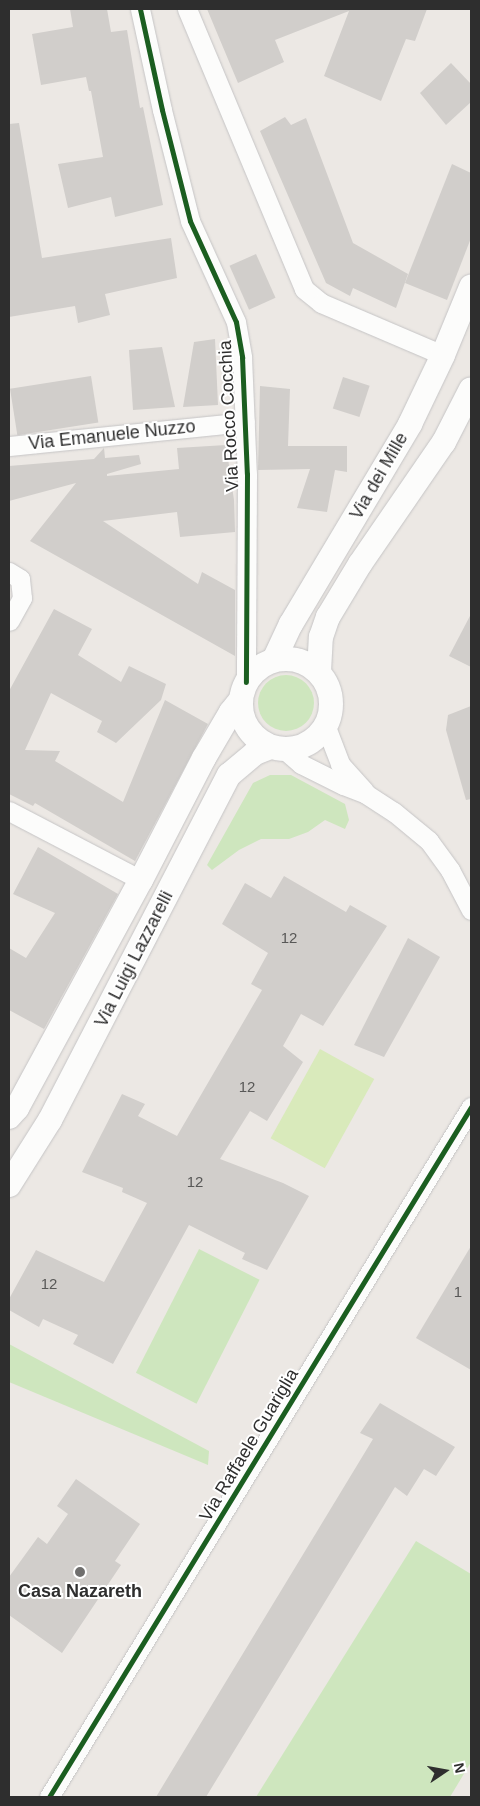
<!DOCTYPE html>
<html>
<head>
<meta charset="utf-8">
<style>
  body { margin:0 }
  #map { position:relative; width:480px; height:1806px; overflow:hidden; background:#ece8e4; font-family:Helvetica,sans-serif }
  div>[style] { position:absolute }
  .green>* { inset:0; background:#cee6be; transform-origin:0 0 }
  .round { border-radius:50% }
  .pitch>* { inset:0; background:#d9eabb; transform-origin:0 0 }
  .building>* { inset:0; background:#d1cecb; transform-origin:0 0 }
  .roads { filter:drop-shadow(0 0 1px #c5c4c5) drop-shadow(0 0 1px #c5c4c5) }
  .minor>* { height:19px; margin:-9.5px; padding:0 9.5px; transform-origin:9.5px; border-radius:9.5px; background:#fcfcfb }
  .tertiary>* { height:24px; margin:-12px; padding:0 12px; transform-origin:12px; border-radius:12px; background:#fcfcfb }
  .tertiary>.ring { margin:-12px; padding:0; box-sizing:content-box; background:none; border:24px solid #fcfcfb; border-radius:50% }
  .cycleway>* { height:5px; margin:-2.5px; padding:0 2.5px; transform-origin:2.5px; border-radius:2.5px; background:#1b5e20 }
  .dots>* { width:14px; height:14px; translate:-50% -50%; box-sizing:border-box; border:2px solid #fff; border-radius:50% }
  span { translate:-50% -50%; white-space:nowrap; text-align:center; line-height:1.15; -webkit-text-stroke:4px #fff; paint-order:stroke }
  .number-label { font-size:15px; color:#585857 }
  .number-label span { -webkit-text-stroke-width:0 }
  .street-label { font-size:18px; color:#2e2e2e }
  .poi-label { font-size:18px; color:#2e2e2e; font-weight:700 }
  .frame { position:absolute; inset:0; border:10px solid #2e2e2e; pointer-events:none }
  .north { position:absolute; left:420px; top:1746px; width:50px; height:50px; -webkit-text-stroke:4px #fff; paint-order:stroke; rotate:78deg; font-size:14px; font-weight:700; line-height:20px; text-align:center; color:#2e2e2e }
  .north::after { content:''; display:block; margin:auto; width:18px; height:22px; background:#2e2e2e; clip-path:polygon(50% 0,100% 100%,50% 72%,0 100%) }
</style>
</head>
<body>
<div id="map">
  <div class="green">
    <div class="round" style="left:258px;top:675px;width:56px;height:56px"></div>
    <div style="clip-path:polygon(270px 775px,291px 775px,345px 804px,349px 820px,345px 829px,325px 820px,308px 832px,289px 839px,261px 839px,239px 850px,212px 870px,207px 865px,253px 783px)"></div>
    <div style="left:199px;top:1249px;width:68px;height:139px;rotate:27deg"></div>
    <div style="clip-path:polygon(9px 1344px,209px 1451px,208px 1465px,9px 1382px)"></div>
    <div style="clip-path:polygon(416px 1541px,471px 1574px,471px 1762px,450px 1797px,256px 1797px)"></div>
  </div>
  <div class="pitch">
    <div style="left:320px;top:1049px;width:62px;height:102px;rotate:29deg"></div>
  </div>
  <div class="building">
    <div style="clip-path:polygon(70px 9px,107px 9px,111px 32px,127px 30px,140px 108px,143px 107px,163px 205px,115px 217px,111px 197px,68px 208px,58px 164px,103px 157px,91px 91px,89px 91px,86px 77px,41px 85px,32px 34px,73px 27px)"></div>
    <div style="clip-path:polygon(207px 9px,427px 9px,415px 41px,406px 39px,381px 101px,324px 76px,349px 11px,275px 40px,284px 62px,238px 83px)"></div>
    <div style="clip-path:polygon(451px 63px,471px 84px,471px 102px,446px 125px,420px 93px)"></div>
    <div style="clip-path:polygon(285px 117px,291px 125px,306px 118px,353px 243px,408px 274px,396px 308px,353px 288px,350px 296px,326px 283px,260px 131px)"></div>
    <div style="clip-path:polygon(19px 123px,42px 258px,171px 238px,177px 278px,105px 294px,110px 315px,78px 323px,75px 306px,9px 317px,9px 124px)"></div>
    <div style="clip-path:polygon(452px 164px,471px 173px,471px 238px,447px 300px,405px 283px)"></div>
    <div style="left:256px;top:254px;width:48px;height:29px;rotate:66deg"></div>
    <div style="clip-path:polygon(215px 339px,218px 405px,183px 407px,194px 342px)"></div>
    <div style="clip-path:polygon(162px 347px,175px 407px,133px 410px,129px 350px)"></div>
    <div style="left:91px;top:376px;width:47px;height:82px;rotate:81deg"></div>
    <div style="left:343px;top:377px;width:28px;height:33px;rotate:18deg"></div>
    <div style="clip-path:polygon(260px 386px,290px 389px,288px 446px,347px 446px,347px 472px,335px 470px,327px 512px,297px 508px,310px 469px,258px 470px)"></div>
    <div style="clip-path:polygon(226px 445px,234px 500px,235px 532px,180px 537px,177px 512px,103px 521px,198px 584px,202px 572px,235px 590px,235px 656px,30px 541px,76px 483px,9px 501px,9px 466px,94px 459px,104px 448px,105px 458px,139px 455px,141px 464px,107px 474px,107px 476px,179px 469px,177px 448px)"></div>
    <div style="clip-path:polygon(54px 609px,92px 629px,78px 655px,121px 682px,129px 666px,166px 684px,161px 700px,116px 743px,97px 732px,102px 721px,51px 693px,25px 750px,60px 751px,55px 761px,123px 802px,165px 700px,208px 724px,135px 861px,35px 803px,33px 806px,9px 794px,9px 691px)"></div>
    <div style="clip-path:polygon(471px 614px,471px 667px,449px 656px)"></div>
    <div style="clip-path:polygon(471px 706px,471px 799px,466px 800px,446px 730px,448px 715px)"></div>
    <div style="clip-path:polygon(38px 847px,118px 894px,44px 1029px,9px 1010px,9px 948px,26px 958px,55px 913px,13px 894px)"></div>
    <div style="clip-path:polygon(284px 876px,346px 912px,350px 905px,387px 926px,323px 1026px,301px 1014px,283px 1046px,303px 1062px,267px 1121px,250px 1111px,220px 1159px,283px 1183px,309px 1196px,267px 1270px,242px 1259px,245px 1253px,189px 1225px,113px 1364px,73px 1344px,78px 1335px,43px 1319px,39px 1327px,9px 1310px,9px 1299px,36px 1250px,104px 1282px,147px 1203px,122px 1192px,123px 1188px,82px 1172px,122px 1094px,145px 1104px,138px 1116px,177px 1136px,262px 990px,251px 984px,268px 953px,222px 924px,245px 883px,271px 898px)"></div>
    <div style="clip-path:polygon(408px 938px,440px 957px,384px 1057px,354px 1045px)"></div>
    <div style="clip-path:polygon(471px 1246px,471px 1370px,416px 1338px)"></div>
    <div style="clip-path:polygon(380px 1403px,455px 1447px,436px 1476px,424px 1469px,407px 1496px,395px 1487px,206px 1797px,156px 1797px,373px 1439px,360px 1433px)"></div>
    <div style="clip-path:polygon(76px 1479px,140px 1524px,115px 1561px,121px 1565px,62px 1653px,9px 1615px,9px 1577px,38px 1537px,47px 1544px,68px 1514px,57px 1506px)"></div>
  </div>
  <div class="roads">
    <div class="minor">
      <div style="left:140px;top:9px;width:103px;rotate:77.7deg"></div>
      <div style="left:162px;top:110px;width:114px;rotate:75.8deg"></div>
      <div style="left:190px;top:221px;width:111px;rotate:65.5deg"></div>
      <div style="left:236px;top:322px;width:36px;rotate:80deg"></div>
      <div style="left:242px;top:357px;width:117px;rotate:87.6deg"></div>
      <div style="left:247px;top:474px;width:208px;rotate:90.3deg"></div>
      <div style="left:187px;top:9px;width:303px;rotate:67.3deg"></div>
      <div style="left:304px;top:289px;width:22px;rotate:39deg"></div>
      <div style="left:321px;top:303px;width:133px;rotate:23.1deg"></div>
      <div style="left:9px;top:446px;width:237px;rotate:-5.8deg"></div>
      <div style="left:9px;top:572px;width:13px;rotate:32deg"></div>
      <div style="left:20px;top:579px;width:19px;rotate:84deg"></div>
      <div style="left:22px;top:598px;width:26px;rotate:119deg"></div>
      <div style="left:326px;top:727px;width:40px;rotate:69deg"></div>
      <div style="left:340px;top:764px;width:36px;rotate:48deg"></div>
      <div style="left:285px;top:750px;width:21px;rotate:41deg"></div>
      <div style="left:301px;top:764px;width:47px;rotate:26.6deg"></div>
      <div style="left:343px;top:785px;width:25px;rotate:21deg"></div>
      <div style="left:366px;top:794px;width:33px;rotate:33deg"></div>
      <div style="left:394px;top:812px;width:45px;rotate:39.6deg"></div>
      <div style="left:429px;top:841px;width:36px;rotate:54deg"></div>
      <div style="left:450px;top:870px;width:45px;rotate:62.3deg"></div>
      <div style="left:9px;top:811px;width:149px;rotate:27.6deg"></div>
      <div style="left:49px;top:1797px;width:809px;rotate:-58.55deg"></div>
    </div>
    <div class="tertiary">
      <div class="ring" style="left:241px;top:659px;width:66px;height:66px"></div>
      <div style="left:274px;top:660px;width:40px;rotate:-65deg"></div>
      <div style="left:291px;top:624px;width:233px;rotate:-59.2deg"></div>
      <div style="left:410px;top:424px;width:76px;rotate:-64.4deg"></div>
      <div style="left:443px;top:355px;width:74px;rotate:-67.6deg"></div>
      <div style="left:319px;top:672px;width:35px;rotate:-87deg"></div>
      <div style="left:321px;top:637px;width:21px;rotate:-71deg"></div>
      <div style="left:328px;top:617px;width:62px;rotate:-58.9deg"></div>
      <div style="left:360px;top:564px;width:148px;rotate:-55.5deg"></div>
      <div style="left:444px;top:442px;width:59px;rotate:-63deg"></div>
      <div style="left:9px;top:1117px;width:12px;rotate:-48deg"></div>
      <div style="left:17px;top:1108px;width:260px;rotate:-61.5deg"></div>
      <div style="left:141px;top:880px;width:137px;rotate:-62.7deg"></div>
      <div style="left:204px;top:758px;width:53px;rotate:-59.6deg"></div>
      <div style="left:231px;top:712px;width:14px;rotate:-51deg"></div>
      <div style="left:9px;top:1185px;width:77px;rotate:-57.8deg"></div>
      <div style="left:50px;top:1120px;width:389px;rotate:-62.6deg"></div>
      <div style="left:229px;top:775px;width:34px;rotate:-40deg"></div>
      <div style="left:255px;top:753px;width:17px;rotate:-21deg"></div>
    </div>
  </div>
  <div class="cycleway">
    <div style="left:140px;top:9px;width:103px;rotate:77.7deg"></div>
    <div style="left:162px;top:110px;width:114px;rotate:75.8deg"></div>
    <div style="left:190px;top:221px;width:111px;rotate:65.5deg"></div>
    <div style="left:236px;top:322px;width:36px;rotate:80deg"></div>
    <div style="left:242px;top:357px;width:117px;rotate:87.6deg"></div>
    <div style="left:247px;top:474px;width:208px;rotate:90.3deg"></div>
    <div style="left:49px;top:1797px;width:809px;rotate:-58.55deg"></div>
  </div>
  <div class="dots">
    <div style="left:80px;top:1572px;background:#706f6e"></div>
  </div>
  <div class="number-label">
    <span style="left:289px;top:938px">12</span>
    <span style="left:247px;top:1087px">12</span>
    <span style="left:195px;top:1182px">12</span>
    <span style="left:49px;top:1284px">12</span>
    <span style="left:458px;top:1292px">1</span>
  </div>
  <div class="street-label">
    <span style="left:229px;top:416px;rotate:-93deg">Via Rocco Cocchia</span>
    <span style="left:112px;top:435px;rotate:-6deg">Via Emanuele Nuzzo</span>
    <span style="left:379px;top:476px;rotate:-60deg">Via dei Mille</span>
    <span style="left:134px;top:959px;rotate:-63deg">Via Luigi Lazzarelli</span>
    <span style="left:249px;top:1445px;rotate:-59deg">Via Raffaele Guariglia</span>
  </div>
  <div class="poi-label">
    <span style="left:80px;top:1591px">Casa Nazareth</span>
  </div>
  <div class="frame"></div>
  <div class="north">N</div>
</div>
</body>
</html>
